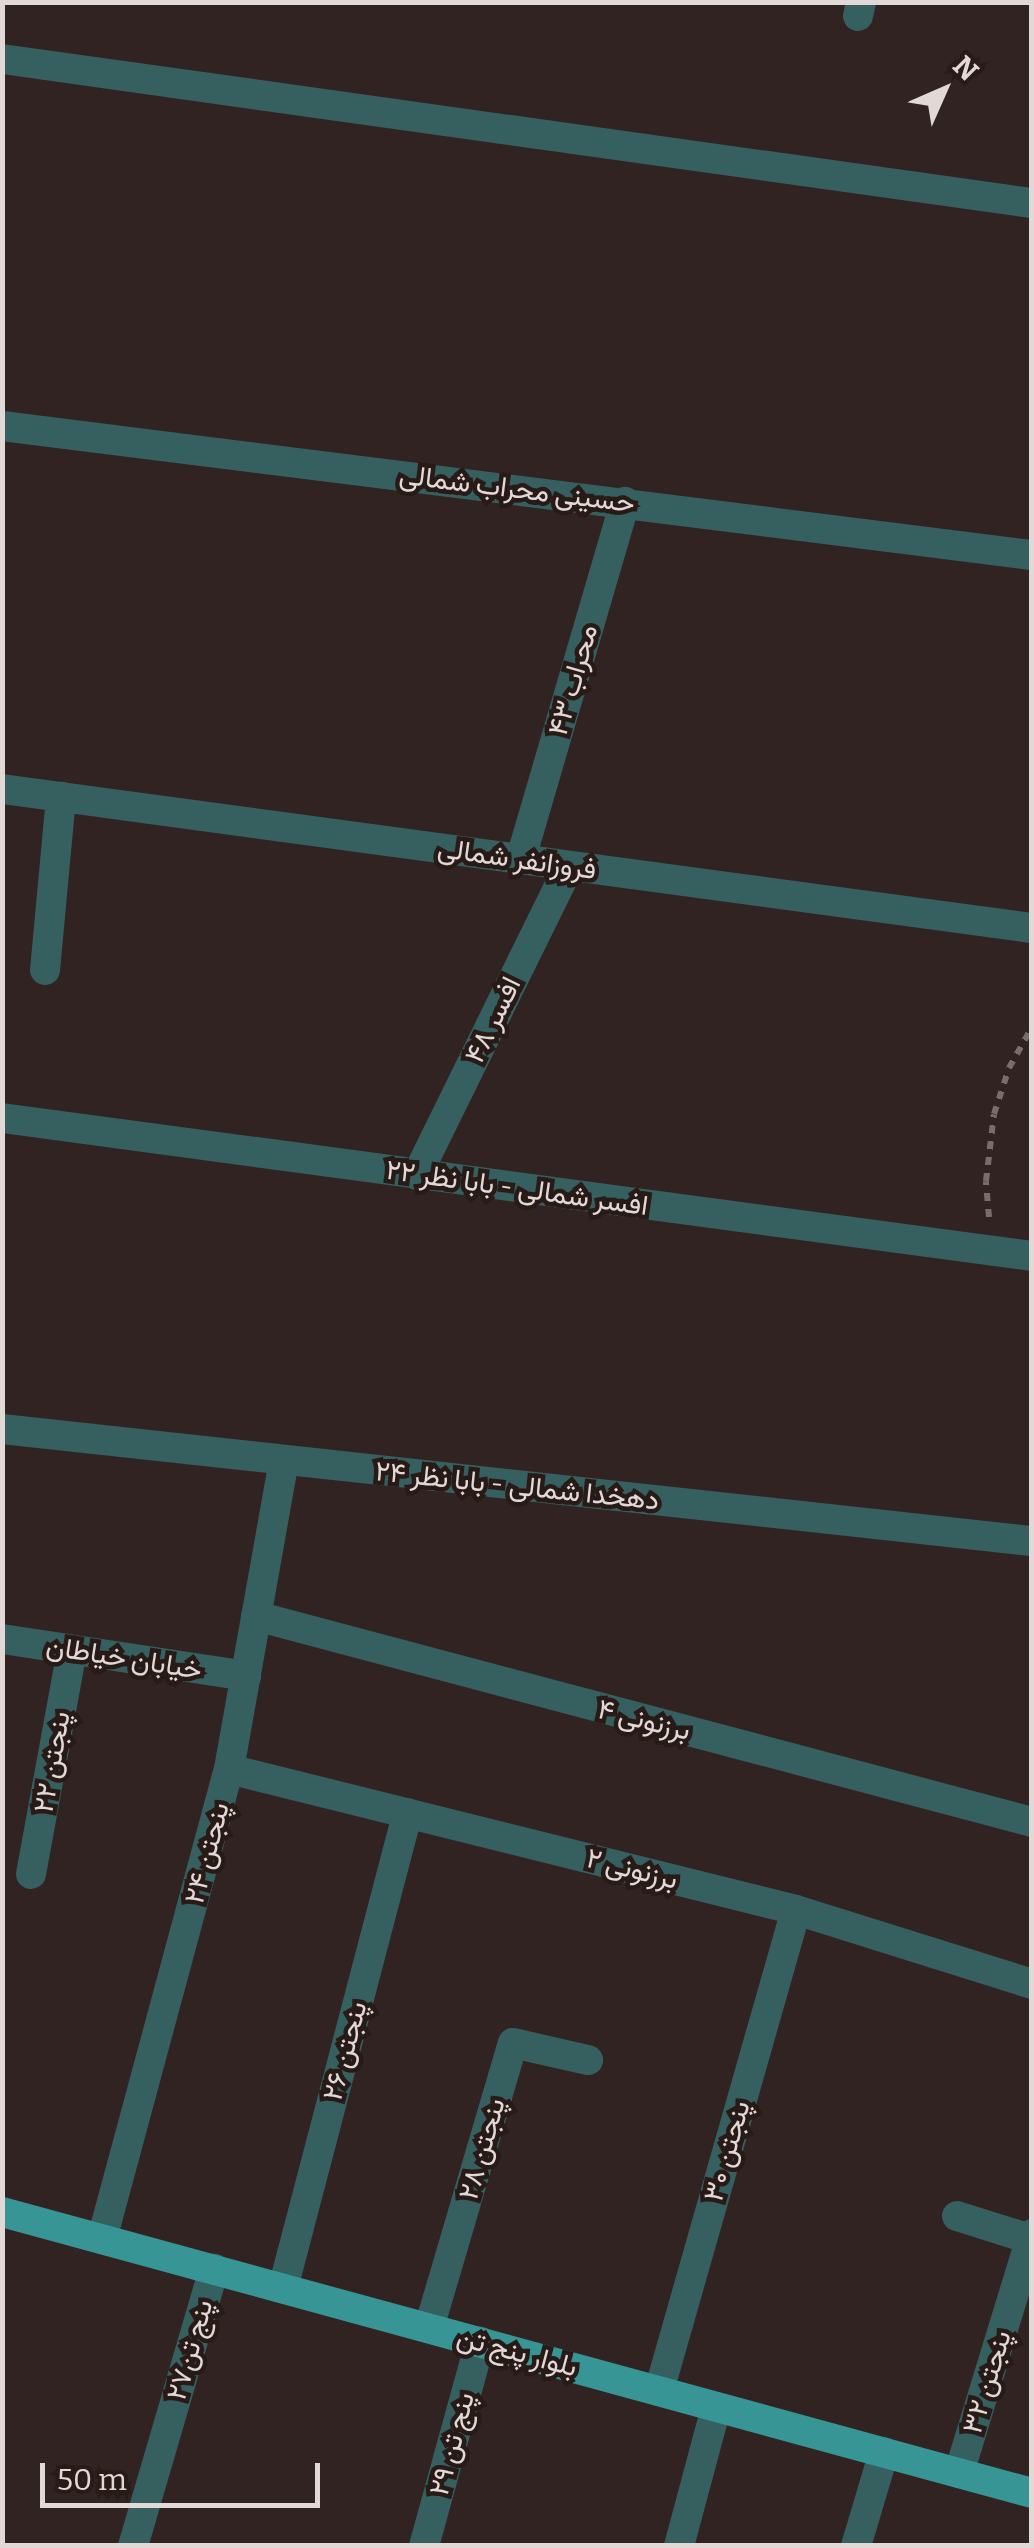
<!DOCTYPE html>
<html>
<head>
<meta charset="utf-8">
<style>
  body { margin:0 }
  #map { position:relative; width:1034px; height:2548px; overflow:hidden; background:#312321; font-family:Bitter,Vazirmatn,serif }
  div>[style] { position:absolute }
  .path>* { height:6px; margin-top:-3px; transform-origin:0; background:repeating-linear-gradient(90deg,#796d6b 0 8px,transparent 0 16px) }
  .minor>* { height:30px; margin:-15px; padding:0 15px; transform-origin:15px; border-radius:15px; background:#365f5f }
  .major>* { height:30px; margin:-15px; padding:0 15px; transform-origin:15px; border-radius:15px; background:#379595 }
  span { translate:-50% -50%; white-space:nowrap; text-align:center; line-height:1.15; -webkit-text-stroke:9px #271a17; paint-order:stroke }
  .street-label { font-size:28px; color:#e2d9d7 }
  .frame { position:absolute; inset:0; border:5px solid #e2d9d7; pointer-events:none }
  .north { position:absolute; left:894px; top:40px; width:100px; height:100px; -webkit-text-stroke:8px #271a17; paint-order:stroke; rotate:45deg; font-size:28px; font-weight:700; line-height:40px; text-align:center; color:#e2d9d7 }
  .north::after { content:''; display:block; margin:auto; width:35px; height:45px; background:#e2d9d7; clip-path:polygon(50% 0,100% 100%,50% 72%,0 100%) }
  .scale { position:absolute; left:40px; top:2463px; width:280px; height:45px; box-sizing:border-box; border:5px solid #e2d9d7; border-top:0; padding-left:12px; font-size:30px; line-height:35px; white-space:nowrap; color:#e2d9d7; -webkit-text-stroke:8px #271a17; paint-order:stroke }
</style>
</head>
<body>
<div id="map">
  <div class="path">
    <div style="left:989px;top:1217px;width:36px;rotate:-95deg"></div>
    <div style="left:986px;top:1181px;width:67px;rotate:-83.2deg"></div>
    <div style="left:994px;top:1114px;width:48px;rotate:-71.9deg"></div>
    <div style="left:1009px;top:1068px;width:47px;rotate:-60.7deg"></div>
  </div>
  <div class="minor">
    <div style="left:858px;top:16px;width:14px;rotate:-78deg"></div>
    <div style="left:2px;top:59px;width:1040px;rotate:7.96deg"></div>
    <div style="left:2px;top:426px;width:1038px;rotate:7.14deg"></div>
    <div style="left:2px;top:789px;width:1039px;rotate:7.69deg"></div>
    <div style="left:521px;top:858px;width:371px;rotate:-73.7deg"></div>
    <div style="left:45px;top:970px;width:174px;rotate:-84.7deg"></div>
    <div style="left:2px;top:1118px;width:1039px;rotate:7.63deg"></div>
    <div style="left:417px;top:1175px;width:344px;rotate:-63.8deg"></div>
    <div style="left:2px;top:1429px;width:1036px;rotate:6.21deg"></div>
    <div style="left:256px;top:1616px;width:803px;rotate:14.87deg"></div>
    <div style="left:2px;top:1639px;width:247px;rotate:8.6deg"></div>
    <div style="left:229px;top:1769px;width:584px;rotate:13.96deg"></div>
    <div style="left:796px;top:1910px;width:247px;rotate:17.4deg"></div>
    <div style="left:31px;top:1874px;width:228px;rotate:-79.6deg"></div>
    <div style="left:957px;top:2216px;width:77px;rotate:17.5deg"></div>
    <div style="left:102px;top:2239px;width:487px;rotate:-74.9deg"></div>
    <div style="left:229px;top:1769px;width:313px;rotate:-79.9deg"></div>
    <div style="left:283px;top:2288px;width:491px;rotate:-75.3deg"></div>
    <div style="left:429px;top:2328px;width:297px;rotate:-73.6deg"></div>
    <div style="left:513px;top:2043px;width:77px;rotate:12.8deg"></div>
    <div style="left:659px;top:2391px;width:500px;rotate:-74.1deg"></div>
    <div style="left:959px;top:2473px;width:250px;rotate:-73deg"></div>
    <div style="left:133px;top:2546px;width:289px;rotate:-73.7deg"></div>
    <div style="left:424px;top:2546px;width:212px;rotate:-74.6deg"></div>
    <div style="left:679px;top:2546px;width:143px;rotate:-75deg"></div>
    <div style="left:856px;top:2546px;width:98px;rotate:-73.4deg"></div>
  </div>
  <div class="major">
    <div style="left:2px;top:2212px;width:1068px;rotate:15.26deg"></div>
  </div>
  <div class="street-label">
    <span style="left:517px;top:489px;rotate:7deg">حسینی محراب شمالی</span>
    <span style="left:573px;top:680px;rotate:-74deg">محراب ۴۳</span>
    <span style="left:517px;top:859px;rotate:8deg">فروزانفر شمالی</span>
    <span style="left:493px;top:1020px;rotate:-64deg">افسر ۴۸</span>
    <span style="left:517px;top:1188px;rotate:8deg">افسر شمالی - بابا نظر ۲۲</span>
    <span style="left:517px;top:1486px;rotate:6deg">دهخدا شمالی - بابا نظر ۲۴</span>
    <span style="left:124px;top:1658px;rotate:9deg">خیابان خیاطان</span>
    <span style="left:644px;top:1720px;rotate:14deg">برزنونی ۴</span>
    <span style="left:52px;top:1762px;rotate:-80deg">پنجتن ۲۲</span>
    <span style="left:207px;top:1853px;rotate:-75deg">پنجتن ۲۴</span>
    <span style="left:632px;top:1869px;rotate:14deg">برزنونی ۲</span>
    <span style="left:345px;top:2051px;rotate:-75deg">پنجتن ۲۶</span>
    <span style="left:482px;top:2149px;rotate:-74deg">پنجتن ۲۸</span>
    <span style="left:727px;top:2151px;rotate:-74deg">پنجتن ۳۰</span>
    <span style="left:190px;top:2350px;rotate:-74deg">پنج تن۲۷</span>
    <span style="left:517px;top:2352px;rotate:15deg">بلوار پنج تن</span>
    <span style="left:987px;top:2382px;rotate:-73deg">پنجتن ۳۲</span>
    <span style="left:452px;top:2444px;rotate:-75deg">پنج تن ۲۹</span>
  </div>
  <div class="frame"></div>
  <div class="north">N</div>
  <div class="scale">50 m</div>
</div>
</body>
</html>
